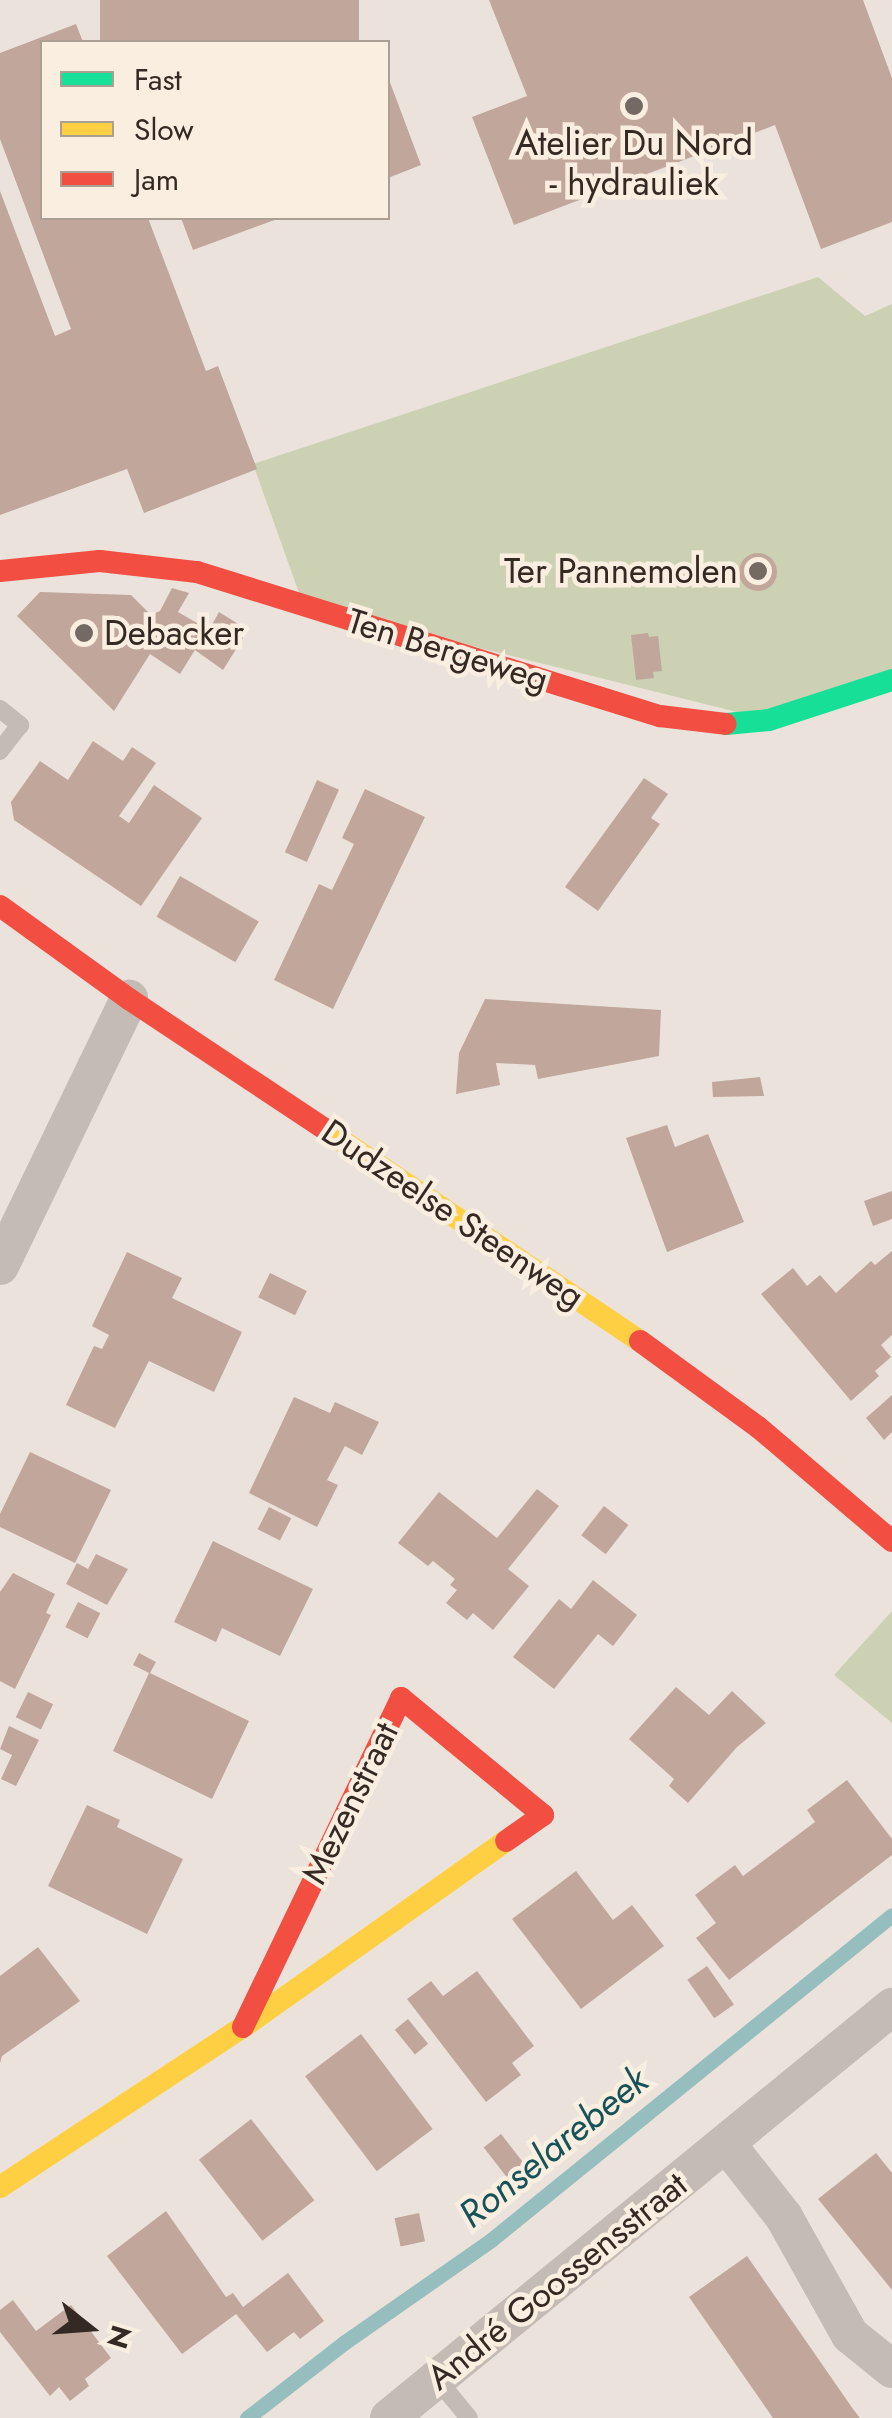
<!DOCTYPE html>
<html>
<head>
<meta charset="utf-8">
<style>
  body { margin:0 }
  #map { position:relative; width:892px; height:2418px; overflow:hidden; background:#ebe3db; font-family:Jost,sans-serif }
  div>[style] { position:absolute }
  .green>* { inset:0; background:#ccd1b3 }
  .stream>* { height:15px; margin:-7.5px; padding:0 7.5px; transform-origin:7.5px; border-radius:7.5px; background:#96bebe }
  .building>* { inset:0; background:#c1a69b; transform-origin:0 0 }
  .round { border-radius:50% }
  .lane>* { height:18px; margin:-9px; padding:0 9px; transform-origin:9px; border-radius:9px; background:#c4bbb4 }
  .street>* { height:38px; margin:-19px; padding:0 19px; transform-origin:19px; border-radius:19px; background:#c4bbb4 }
  .fast>* { height:22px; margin:-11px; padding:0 11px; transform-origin:11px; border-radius:11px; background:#16e098 }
  .slow>* { height:22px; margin:-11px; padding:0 11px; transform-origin:11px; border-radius:11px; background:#ffcf43 }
  .jam>* { height:22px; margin:-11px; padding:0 11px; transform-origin:11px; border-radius:11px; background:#f24e42 }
  .dots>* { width:28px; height:28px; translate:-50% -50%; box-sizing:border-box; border:5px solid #faeee0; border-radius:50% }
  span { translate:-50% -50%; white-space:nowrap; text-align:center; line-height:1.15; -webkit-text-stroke:9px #faeee0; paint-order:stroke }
  .poi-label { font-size:35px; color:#342923 }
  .right { translate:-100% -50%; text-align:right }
  .left { translate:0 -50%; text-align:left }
  .street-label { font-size:35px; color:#342923 }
  .water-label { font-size:38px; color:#165358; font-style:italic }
  .legend { position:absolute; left:40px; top:40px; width:350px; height:180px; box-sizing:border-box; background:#faeee0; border:2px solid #ab9f94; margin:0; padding:12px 18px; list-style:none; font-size:30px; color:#342923 }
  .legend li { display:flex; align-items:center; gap:20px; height:50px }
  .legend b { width:50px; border:2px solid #ab9f94 }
  .north { position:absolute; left:40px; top:2278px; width:100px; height:100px; -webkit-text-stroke:8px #faeee0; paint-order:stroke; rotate:107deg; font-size:28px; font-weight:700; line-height:40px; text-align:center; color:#342923 }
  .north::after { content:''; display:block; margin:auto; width:35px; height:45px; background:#342923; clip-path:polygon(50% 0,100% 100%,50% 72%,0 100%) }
</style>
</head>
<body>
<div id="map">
  <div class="green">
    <div style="clip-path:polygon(818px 277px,865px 316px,892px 304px,892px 680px,769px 720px,303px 604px,253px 464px)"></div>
    <div style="clip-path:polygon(892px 1611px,892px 1723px,834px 1675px)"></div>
  </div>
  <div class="stream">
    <div style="left:247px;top:2418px;width:124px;rotate:-37.8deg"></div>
    <div style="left:345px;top:2342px;width:178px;rotate:-34.9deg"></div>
    <div style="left:491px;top:2240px;width:516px;rotate:-39.02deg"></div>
  </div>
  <div class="building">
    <div style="left:100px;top:0;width:259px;height:45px"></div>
    <div style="clip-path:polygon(489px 0,863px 0,892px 78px,892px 222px,821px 249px,775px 125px,514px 225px,472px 117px,527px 96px)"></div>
    <div style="clip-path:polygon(76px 24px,83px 42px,42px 42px,42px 218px,148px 218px,206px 371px,218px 366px,257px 469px,144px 513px,127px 469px,0 515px,0 191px,55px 336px,71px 329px,0 139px,0 53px)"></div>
    <div style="clip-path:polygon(388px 77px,421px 165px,388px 178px)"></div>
    <div style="clip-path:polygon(181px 218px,280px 218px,193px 250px)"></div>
    <div class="round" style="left:739px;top:553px;width:38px;height:38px"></div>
    <div style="clip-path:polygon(172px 588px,189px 593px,178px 612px,209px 630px,219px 612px,248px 630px,223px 670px,195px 650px,180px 674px,150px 654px,114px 711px,17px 616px,40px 592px,131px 595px,151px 615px,160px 611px)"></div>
    <div style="clip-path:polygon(648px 633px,649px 637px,658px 636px,662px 671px,653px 672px,654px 678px,636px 680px,631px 635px)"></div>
    <div style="clip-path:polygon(93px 741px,123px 761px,132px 747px,156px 763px,119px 816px,129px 823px,154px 785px,202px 818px,141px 906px,14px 820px,11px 802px,40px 761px,68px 780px)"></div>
    <div style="clip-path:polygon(644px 778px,668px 794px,651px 818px,660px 824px,598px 911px,565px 887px)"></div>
    <div style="left:317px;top:780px;width:24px;height:79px;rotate:24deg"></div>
    <div style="clip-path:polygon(365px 789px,425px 817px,333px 1009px,274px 980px,319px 884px,332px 890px,354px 844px,342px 838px)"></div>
    <div style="left:180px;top:876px;width:91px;height:47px;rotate:30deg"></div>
    <div style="clip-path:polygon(485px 999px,661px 1010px,659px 1056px,538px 1079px,535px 1065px,496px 1063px,500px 1085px,456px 1094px,459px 1053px)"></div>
    <div style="clip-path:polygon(760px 1077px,764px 1096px,713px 1097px,712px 1082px)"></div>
    <div style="clip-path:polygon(667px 1125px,675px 1147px,708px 1134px,744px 1222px,667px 1252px,626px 1138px)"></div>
    <div style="clip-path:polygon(892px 1191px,892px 1219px,873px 1226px,864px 1201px)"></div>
    <div style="clip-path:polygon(892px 1251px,892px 1335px,881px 1345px,891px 1357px,875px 1371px,879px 1376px,851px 1401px,761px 1294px,793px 1268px,807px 1286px,820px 1275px,836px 1293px,871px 1261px,875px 1265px)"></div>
    <div style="clip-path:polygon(127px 1252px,182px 1278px,172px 1298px,242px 1332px,214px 1392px,149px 1361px,115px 1428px,66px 1405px,94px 1346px,102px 1349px,109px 1335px,92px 1326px)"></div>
    <div style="left:270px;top:1273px;width:41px;height:27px;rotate:26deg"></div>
    <div style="clip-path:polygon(892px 1395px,892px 1432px,884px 1440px,866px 1418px)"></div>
    <div style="clip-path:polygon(294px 1397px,330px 1413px,335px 1402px,379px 1422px,362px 1455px,345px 1446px,327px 1480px,338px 1485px,317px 1527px,249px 1493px)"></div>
    <div style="clip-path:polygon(30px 1452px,111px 1490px,75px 1563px,0 1527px,0 1514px)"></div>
    <div style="clip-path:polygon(537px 1489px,559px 1506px,508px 1569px,529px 1586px,493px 1630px,473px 1613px,467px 1620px,446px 1603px,457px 1590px,450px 1585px,455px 1579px,433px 1561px,428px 1566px,398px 1543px,439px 1492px,497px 1538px)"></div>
    <div style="left:604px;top:1506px;width:31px;height:37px;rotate:38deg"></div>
    <div style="left:269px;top:1507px;width:25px;height:25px;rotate:27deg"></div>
    <div style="clip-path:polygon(213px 1541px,313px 1589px,280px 1656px,222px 1628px,216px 1642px,174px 1622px)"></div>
    <div style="clip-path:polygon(96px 1554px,128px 1569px,107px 1605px,66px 1584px,77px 1563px,88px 1569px)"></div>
    <div style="clip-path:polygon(13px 1573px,55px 1594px,46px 1613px,51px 1615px,15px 1689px,0 1681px,0 1592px)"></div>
    <div style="clip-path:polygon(593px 1580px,637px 1615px,613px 1646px,598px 1634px,554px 1689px,513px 1657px,559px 1599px,571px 1609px)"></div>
    <div style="left:78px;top:1602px;width:25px;height:28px;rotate:27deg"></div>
    <div style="clip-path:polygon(139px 1653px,156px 1662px,150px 1673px,249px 1721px,212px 1799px,113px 1751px,149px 1673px,133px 1665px)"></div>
    <div style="clip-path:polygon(676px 1687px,709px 1715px,732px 1691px,766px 1723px,737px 1747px,688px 1803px,669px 1786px,674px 1779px,629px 1739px)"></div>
    <div style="left:28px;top:1692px;width:28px;height:28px;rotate:26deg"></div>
    <div style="clip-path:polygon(9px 1726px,39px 1740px,16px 1786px,1px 1779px,12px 1755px,0 1749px)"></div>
    <div style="clip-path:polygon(847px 1780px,892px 1839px,892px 1855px,729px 1980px,696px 1938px,716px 1923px,695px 1895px,735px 1865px,743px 1876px,815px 1822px,807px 1810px)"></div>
    <div style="clip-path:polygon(87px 1805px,120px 1820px,117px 1827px,183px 1859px,147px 1934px,48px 1886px)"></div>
    <div style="clip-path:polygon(576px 1871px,613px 1920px,632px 1905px,664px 1946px,581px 2009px,512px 1919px)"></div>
    <div style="clip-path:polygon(38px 1947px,80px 2001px,2px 2056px,0 2063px,0 1976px)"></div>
    <div style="left:707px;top:1966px;width:47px;height:24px;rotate:55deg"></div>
    <div style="clip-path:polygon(477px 1971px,534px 2046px,512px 2063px,521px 2075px,486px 2102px,407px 1999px,431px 1981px,443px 1996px)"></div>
    <div style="left:408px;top:2019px;width:32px;height:17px;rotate:51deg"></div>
    <div style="left:361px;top:2034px;width:119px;height:70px;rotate:53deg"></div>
    <div style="left:251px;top:2119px;width:103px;height:66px;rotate:52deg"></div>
    <div style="left:501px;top:2134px;width:52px;height:22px;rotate:52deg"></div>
    <div style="clip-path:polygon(876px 2153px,892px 2173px,892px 2290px,818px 2199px)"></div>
    <div style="clip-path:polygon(166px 2211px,226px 2297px,233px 2293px,243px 2307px,288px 2273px,324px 2321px,300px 2339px,294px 2332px,267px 2352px,236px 2314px,182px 2354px,107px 2256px)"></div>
    <div style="left:419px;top:2213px;width:29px;height:25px;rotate:78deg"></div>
    <div style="clip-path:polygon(747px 2256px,853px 2409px,860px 2418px,773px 2418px,689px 2297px)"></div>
    <div style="clip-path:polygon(13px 2300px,36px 2331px,71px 2305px,111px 2358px,85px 2379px,89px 2386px,70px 2401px,59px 2387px,50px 2396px,0 2332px,0 2310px)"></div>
  </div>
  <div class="lane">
    <div style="left:0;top:709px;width:26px;rotate:39deg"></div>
    <div style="left:20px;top:725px;width:33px;rotate:128deg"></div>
    <div style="left:437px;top:2379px;width:50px;rotate:50.6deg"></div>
  </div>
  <div class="street">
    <div style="left:0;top:1266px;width:297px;rotate:-64.2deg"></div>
    <div style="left:726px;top:2143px;width:94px;rotate:51.9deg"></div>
    <div style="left:784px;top:2217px;width:135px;rotate:60.8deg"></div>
    <div style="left:850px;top:2335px;width:54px;rotate:39deg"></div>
    <div style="left:389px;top:2418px;width:650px;rotate:-39.25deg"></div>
  </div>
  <div class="fast">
    <div style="left:726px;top:724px;width:43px;rotate:-5.3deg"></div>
    <div style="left:769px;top:720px;width:129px;rotate:-18deg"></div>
  </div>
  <div class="slow">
    <div style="left:323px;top:1128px;width:382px;rotate:33.9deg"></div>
    <div style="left:0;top:2187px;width:291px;rotate:-33.4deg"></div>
    <div style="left:243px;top:2027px;width:322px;rotate:-35.3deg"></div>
  </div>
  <div class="jam">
    <div style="left:0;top:571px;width:100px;rotate:-5.7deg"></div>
    <div style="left:100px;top:561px;width:98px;rotate:6.5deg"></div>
    <div style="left:197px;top:572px;width:485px;rotate:17.3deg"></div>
    <div style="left:660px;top:716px;width:66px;rotate:6.9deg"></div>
    <div style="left:0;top:906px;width:159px;rotate:35.8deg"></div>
    <div style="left:129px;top:999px;width:233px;rotate:33.6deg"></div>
    <div style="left:640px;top:1341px;width:146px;rotate:36.1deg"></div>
    <div style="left:758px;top:1427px;width:176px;rotate:40.4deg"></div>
    <div style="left:243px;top:2027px;width:365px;rotate:-64.3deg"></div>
    <div style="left:401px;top:1698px;width:184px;rotate:39.5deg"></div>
    <div style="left:543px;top:1815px;width:45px;rotate:144.9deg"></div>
  </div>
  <div class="dots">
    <div style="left:634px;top:106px;background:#746a63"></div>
    <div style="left:758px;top:571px;background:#746a63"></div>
    <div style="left:84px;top:633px;background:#746a63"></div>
  </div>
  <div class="poi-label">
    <span style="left:634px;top:163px">Atelier Du Nord<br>- hydrauliek</span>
    <span class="right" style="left:738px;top:571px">Ter Pannemolen</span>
    <span class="left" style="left:104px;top:633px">Debacker</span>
  </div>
  <div class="street-label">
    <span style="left:448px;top:650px;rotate:17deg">Ten Bergeweg</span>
    <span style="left:453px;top:1214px;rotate:34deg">Dudzeelse Steenweg</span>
    <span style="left:350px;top:1803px;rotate:-64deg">Mezenstraat</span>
    <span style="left:557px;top:2281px;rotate:-39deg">André Goossensstraat</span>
  </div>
  <div class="water-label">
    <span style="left:553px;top:2147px;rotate:-39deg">Ronselarebeek</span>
  </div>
  <ul class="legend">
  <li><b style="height:12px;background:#16e098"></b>Fast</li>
  <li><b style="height:12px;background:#ffcf43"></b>Slow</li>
  <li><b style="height:12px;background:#f24e42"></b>Jam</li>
  </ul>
  <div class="north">N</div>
</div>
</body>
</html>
